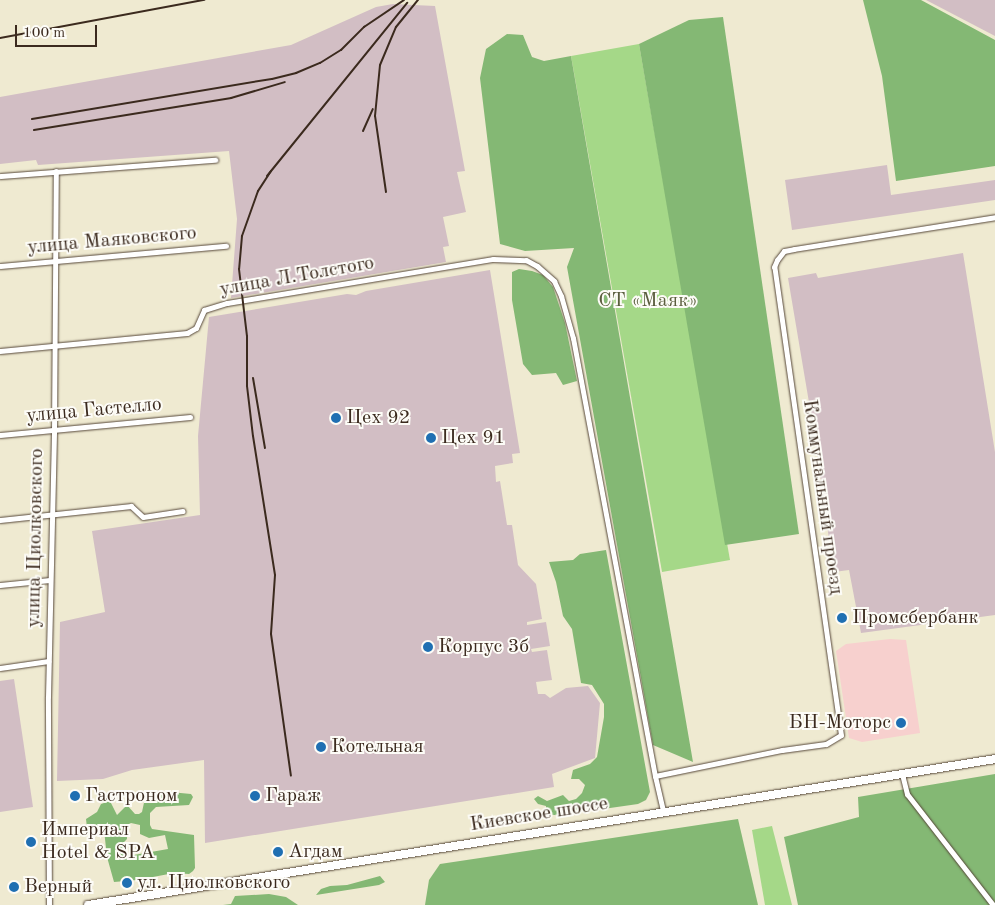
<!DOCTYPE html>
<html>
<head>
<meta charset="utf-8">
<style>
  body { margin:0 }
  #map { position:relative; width:995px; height:905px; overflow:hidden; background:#efead1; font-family:"Old Standard TT",serif }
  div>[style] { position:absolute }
  .built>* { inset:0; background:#f7d0ce }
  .industrial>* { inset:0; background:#d2bec4 }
  .green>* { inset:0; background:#a5d888; transform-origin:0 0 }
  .forest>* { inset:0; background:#84b874 }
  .roads { filter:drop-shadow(0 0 1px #564739) drop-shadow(0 0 1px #564739) }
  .minor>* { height:5px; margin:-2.5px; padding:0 2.5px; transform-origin:2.5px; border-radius:2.5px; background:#fff }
  .trunk>* { height:8px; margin:-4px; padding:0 4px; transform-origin:4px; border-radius:4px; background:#fff }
  .rail>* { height:2px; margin:-1px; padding:0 1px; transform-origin:1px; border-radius:1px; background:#3b2a1e }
  .dots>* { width:14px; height:14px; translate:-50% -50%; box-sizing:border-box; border:2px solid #fdfcf7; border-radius:50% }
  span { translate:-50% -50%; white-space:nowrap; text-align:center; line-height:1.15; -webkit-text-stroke:4px #fdfcf7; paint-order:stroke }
  .street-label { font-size:20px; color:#3b2a1e }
  .park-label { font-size:20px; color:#5b5e3e }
  .poi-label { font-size:20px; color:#3b2a1e }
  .left { translate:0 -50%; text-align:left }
  .right { translate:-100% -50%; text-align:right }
  .scale { position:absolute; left:15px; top:25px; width:82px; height:22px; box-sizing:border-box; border:2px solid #3b2a1e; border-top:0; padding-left:6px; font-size:15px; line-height:18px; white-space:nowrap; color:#3b2a1e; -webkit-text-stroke:4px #fdfcf7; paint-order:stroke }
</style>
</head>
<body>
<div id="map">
  <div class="built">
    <div style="clip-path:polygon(890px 639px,906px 640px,920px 733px,862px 742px,849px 738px,836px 651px,846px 644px)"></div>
  </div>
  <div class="industrial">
    <div style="clip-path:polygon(926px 0,995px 0,995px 36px)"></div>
    <div style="clip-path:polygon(393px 4px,435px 6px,465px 171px,457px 172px,466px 212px,443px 217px,449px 246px,443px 247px,446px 262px,231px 298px,237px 219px,229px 151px,38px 165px,36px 160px,0 164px,0 97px,291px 45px,376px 7px)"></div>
    <div style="clip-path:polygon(887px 165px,891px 195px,995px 180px,995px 200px,792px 230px,785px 180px)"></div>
    <div style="clip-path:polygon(963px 253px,995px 452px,995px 615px,861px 633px,849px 570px,834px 572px,833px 568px,815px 438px,788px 278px,816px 273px,818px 278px)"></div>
    <div style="clip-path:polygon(490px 270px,520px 453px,512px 454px,513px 463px,495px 466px,496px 482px,500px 481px,507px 525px,512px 525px,518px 565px,536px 584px,542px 619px,527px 622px,527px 625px,546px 622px,550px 646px,531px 649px,532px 652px,547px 650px,552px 680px,536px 682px,538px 694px,545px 694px,550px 698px,566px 688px,588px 686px,600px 703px,595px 758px,552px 774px,554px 787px,205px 843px,204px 760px,132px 770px,103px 779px,57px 781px,60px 622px,105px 612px,92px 531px,200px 515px,198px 436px,209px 317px,347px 294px,356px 295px,366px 291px)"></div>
    <div style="clip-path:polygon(14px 679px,33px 807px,0 812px,0 681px)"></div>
  </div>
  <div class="green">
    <div style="left:639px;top:44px;width:524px;height:69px;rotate:80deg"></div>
    <div style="clip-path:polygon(772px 826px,792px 905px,765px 905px,752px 830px)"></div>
  </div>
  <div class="forest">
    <div style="clip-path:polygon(863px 0,921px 0,995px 40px,995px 166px,896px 181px,882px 76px)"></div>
    <div style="clip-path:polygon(723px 17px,799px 534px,725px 545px,639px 44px,689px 20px)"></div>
    <div style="clip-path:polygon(507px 34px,523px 35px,532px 57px,544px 61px,571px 56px,693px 762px,653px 745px,567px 267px,574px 248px,525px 251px,500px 244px,480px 78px,486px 49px)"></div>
    <div style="clip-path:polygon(519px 269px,532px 271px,543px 275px,553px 287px,565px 323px,577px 381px,563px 385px,556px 373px,532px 375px,523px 364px,512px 300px,512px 272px)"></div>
    <div style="clip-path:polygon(606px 550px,650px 792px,646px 800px,638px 804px,603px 809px,586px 805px,563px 816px,546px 814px,546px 806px,538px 804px,534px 799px,538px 796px,547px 801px,563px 795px,569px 801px,576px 799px,582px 793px,585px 785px,579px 779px,571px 779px,573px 770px,590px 764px,597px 757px,604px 717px,604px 704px,592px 685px,581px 683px,572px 629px,563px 616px,556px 582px,549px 562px,573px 560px,580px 554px)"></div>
    <div style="clip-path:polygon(995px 774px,995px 905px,798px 905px,784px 837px,859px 817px,858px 797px)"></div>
    <div style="clip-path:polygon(evenodd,170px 792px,191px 794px,193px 797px,189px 805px,156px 807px,150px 813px,150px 825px,152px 829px,194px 835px,195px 868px,193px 871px,189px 874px,174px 873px,137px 880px,114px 882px,107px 857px,104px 830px,87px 828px,86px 819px,97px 812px,101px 804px,110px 801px,117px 815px,127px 805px,135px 814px,139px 814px,142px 812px,145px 798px,170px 792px,131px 823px,140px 825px,140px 834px,149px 838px,165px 835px,168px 849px,128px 856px,124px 842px,127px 839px,127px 825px,131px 823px)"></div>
    <div style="clip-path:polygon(738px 819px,758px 905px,425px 905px,429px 880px,440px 864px)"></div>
    <div style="clip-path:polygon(380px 876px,385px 882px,379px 885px,316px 895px,321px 889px,330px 886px,347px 885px)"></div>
    <div style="clip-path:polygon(269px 894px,286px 897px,298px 905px,223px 905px,231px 904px,235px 896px)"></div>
  </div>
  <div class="roads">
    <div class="minor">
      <div style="left:0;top:176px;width:216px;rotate:-4.3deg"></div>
      <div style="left:0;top:266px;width:227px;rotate:-5.1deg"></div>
      <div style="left:0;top:351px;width:188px;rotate:-5.5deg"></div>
      <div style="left:187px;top:333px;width:10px;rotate:-29deg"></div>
      <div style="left:196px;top:328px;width:20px;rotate:-66deg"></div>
      <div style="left:204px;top:310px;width:24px;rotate:-17deg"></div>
      <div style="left:227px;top:303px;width:270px;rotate:-9.4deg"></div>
      <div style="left:493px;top:259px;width:33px;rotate:2deg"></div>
      <div style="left:526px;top:260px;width:13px;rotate:29deg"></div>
      <div style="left:537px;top:266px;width:23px;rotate:41deg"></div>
      <div style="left:554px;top:281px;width:17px;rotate:65deg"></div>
      <div style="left:561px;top:296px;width:44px;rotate:74.1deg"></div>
      <div style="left:573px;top:338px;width:446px;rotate:79.4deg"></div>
      <div style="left:655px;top:776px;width:37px;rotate:77deg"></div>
      <div style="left:0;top:435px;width:191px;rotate:-5.4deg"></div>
      <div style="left:0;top:520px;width:132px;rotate:-6.1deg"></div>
      <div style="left:131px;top:506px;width:16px;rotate:43deg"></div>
      <div style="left:143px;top:517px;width:40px;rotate:-8.5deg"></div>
      <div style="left:0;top:585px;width:50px;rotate:-5.7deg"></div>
      <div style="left:0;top:668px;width:49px;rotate:-8.1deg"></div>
      <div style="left:902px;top:774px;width:21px;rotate:76deg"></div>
      <div style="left:907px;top:794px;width:140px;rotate:52.2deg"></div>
      <div style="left:655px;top:776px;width:130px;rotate:-11.6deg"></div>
      <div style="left:782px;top:750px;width:44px;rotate:-7.8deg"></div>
      <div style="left:826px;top:744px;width:17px;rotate:-31deg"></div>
      <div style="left:841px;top:735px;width:473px;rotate:-98.1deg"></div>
      <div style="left:774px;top:267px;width:8px;rotate:-67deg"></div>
      <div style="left:777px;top:260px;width:11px;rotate:-52deg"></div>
      <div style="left:784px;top:251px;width:10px;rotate:-11deg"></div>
      <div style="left:794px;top:249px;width:204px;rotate:-9deg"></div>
      <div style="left:49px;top:905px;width:208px;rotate:-90.3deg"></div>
      <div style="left:48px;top:697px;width:266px;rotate:-88.7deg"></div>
      <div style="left:54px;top:431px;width:260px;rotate:-89.6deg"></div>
    </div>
    <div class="trunk">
      <div style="left:88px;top:905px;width:919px;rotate:-9.14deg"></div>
    </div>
  </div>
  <div class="rail">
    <div style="left:0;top:38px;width:208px;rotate:-10.6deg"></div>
    <div style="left:32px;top:119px;width:243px;rotate:-9.5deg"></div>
    <div style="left:272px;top:79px;width:25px;rotate:-14deg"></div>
    <div style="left:296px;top:73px;width:26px;rotate:-23deg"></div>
    <div style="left:320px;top:63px;width:25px;rotate:-32deg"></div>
    <div style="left:341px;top:50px;width:33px;rotate:-45deg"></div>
    <div style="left:364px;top:27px;width:48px;rotate:-34deg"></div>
    <div style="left:34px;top:130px;width:200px;rotate:-9.2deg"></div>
    <div style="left:231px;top:98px;width:56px;rotate:-16.5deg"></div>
    <div style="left:363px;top:131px;width:24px;rotate:-66deg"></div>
    <div style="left:271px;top:171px;width:24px;rotate:123deg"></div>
    <div style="left:258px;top:191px;width:48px;rotate:109.6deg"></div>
    <div style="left:242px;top:236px;width:33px;rotate:95deg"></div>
    <div style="left:239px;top:269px;width:67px;rotate:83.2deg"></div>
    <div style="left:247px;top:336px;width:50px;rotate:90deg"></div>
    <div style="left:247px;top:386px;width:50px;rotate:83.2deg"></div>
    <div style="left:253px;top:436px;width:141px;rotate:81deg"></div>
    <div style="left:275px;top:575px;width:59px;rotate:93.9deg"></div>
    <div style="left:271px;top:634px;width:143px;rotate:82deg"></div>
    <div style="left:267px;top:176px;width:223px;rotate:-51deg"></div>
    <div style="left:386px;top:192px;width:77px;rotate:-98.2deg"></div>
    <div style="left:375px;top:116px;width:51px;rotate:-84.4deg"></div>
    <div style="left:380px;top:65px;width:41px;rotate:-67.2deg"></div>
    <div style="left:396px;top:27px;width:35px;rotate:-51deg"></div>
    <div style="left:253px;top:378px;width:71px;rotate:80.3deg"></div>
  </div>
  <div class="dots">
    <div style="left:336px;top:418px;background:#1f6fb2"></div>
    <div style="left:431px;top:438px;background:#1f6fb2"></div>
    <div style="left:842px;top:618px;background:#1f6fb2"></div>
    <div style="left:428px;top:647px;background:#1f6fb2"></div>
    <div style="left:901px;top:723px;background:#1f6fb2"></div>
    <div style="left:321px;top:747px;background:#1f6fb2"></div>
    <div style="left:75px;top:796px;background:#1f6fb2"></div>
    <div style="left:255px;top:796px;background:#1f6fb2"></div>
    <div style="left:31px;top:842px;background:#1f6fb2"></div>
    <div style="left:278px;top:852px;background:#1f6fb2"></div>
    <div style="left:127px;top:883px;background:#1f6fb2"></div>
    <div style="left:14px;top:887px;background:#1f6fb2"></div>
  </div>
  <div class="street-label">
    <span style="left:112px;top:241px;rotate:-5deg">улица Маяковского</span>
    <span style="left:297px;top:277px;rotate:-10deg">улица Л.Толстого</span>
    <span style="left:94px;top:411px;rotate:-5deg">улица Гастелло</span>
    <span style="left:822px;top:497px;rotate:82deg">Коммунальный проезд</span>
    <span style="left:36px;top:538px;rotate:-89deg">улица Циолковского</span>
    <span style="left:539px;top:815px;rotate:-9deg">Киевское шоссе</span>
  </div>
  <div class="park-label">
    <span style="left:648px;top:301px">СТ «Маяк»</span>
  </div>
  <div class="poi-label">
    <span class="left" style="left:346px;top:418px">Цех 92</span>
    <span class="left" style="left:441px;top:438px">Цех 91</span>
    <span class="left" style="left:852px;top:618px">Промсбербанк</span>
    <span class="left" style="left:438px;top:647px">Корпус 3б</span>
    <span class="right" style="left:891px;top:723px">БН-Моторс</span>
    <span class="left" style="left:331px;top:747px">Котельная</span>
    <span class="left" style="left:85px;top:796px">Гастроном</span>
    <span class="left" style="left:265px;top:796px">Гараж</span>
    <span class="left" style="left:41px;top:842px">Империал<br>Hotel &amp; SPA</span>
    <span class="left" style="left:288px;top:852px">Агдам</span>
    <span class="left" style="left:137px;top:883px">ул. Циолковского</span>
    <span class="left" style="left:24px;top:887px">Верный</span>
  </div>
  <div class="scale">100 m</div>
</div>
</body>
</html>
